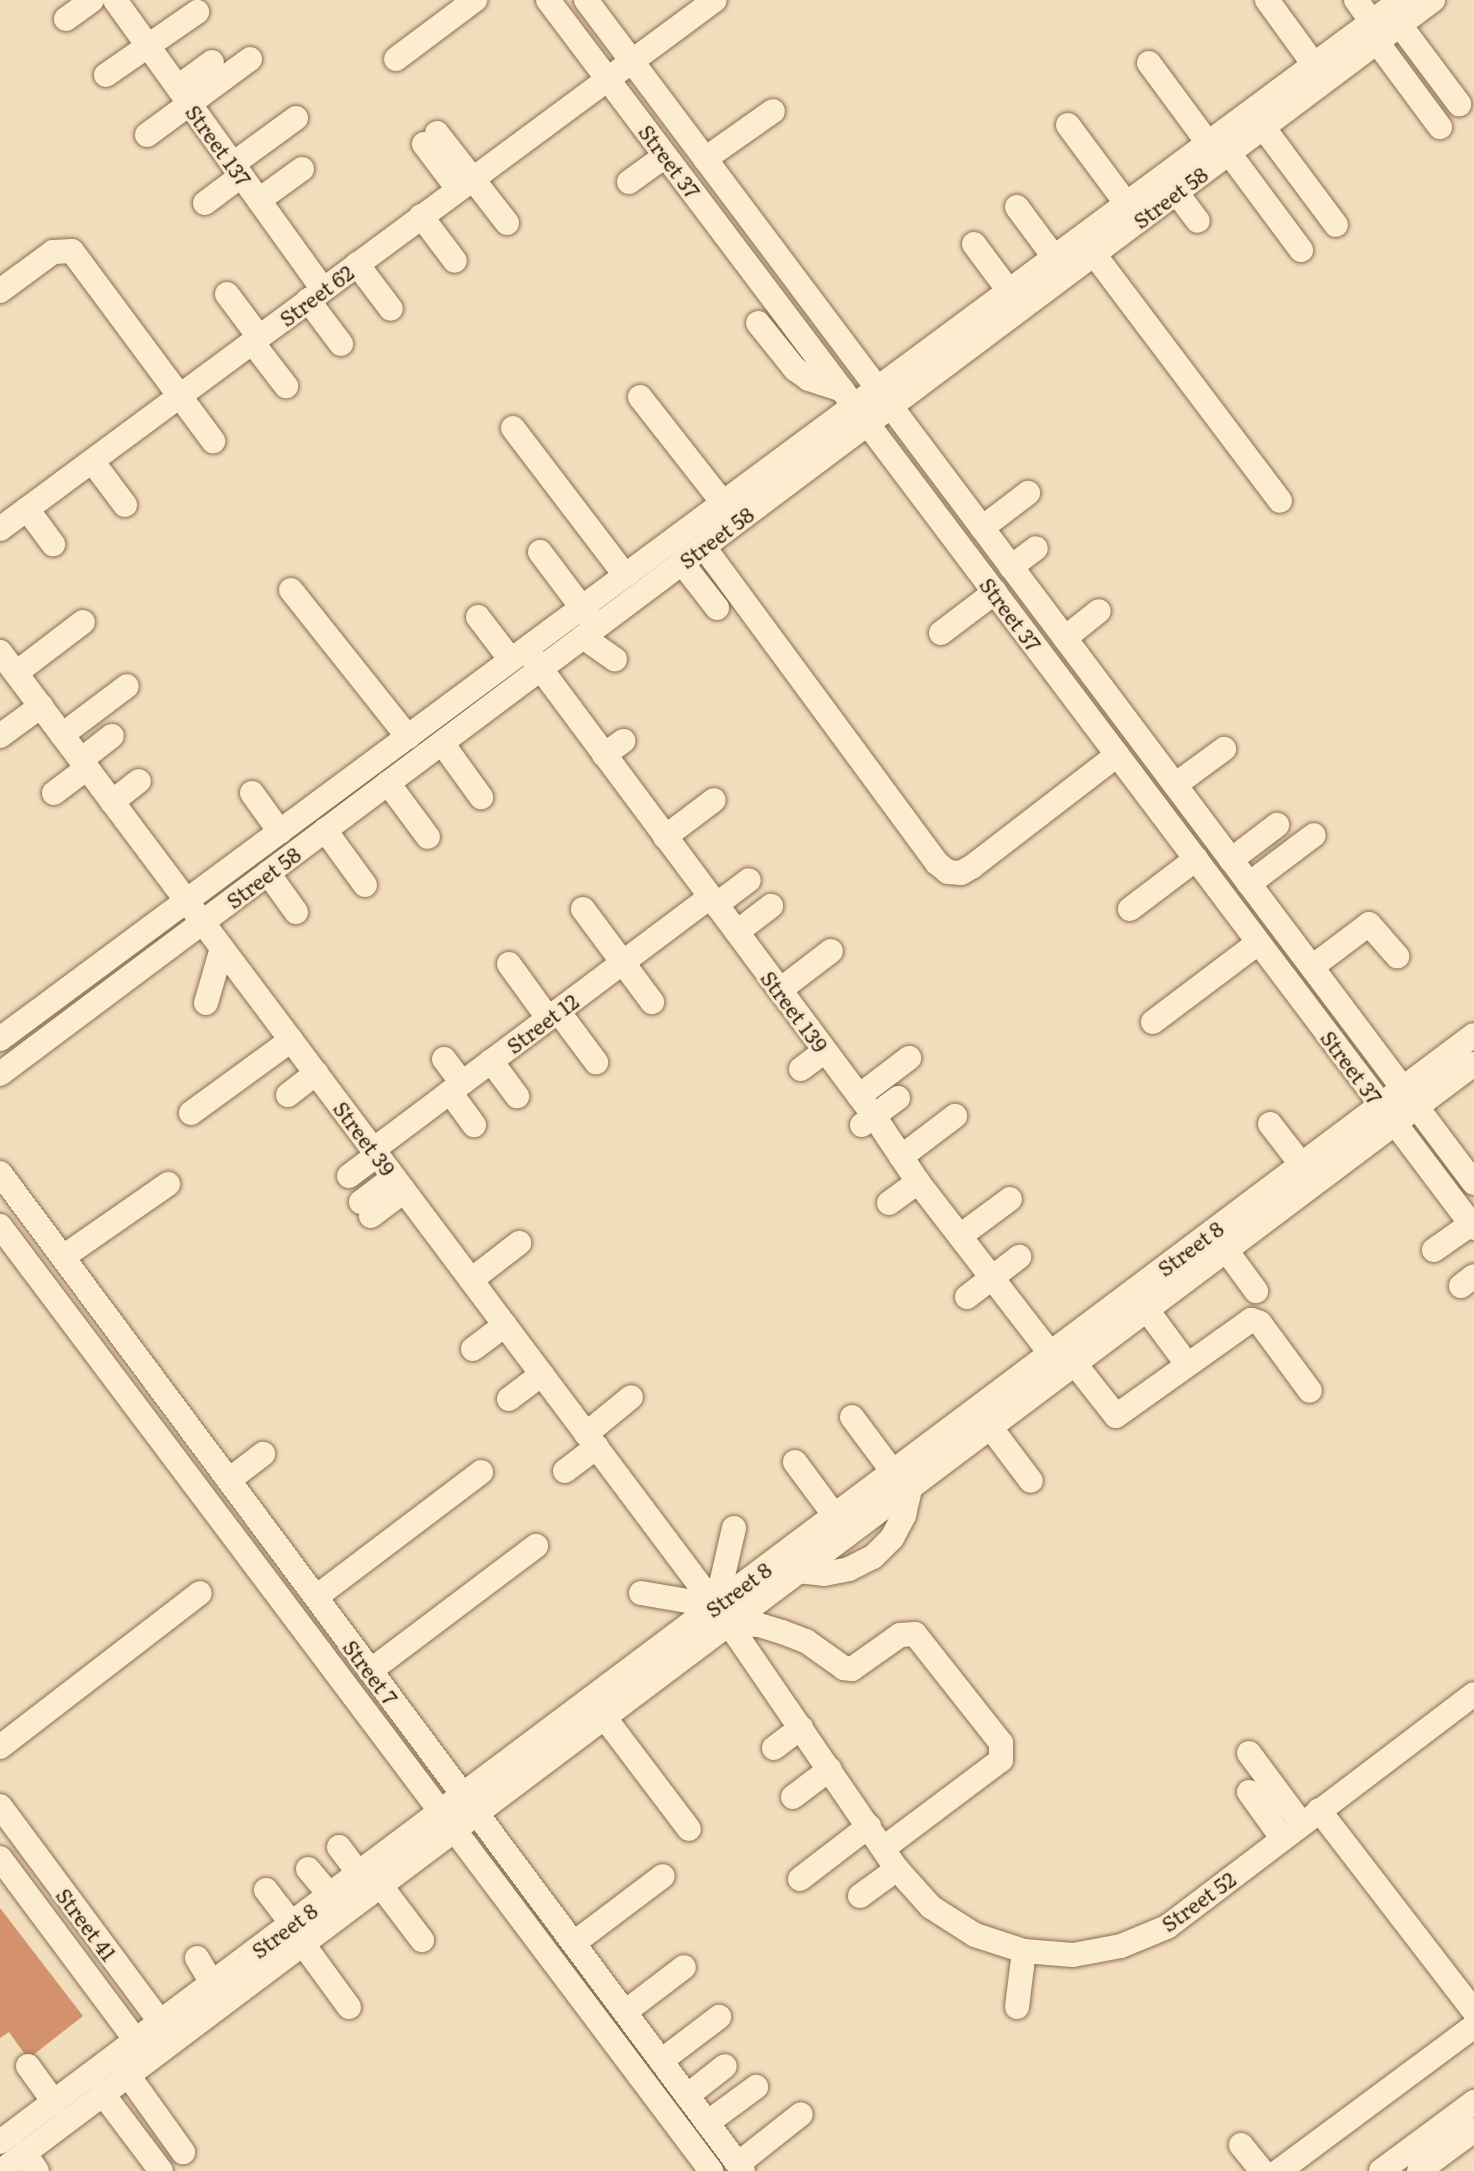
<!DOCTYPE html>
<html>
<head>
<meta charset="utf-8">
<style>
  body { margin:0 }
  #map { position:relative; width:1474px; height:2171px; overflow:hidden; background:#f2debc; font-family:Literata,serif }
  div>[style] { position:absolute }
  .building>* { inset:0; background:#d4916e }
  .roads { filter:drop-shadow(0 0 2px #8b6d54) drop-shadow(0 0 2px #8b6d54) }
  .minor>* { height:24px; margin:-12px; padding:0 12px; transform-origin:12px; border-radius:12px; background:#fcecd0 }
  span { translate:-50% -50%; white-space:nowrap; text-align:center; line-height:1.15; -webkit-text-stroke:6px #f9e8cc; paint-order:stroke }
  .street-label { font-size:21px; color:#39271a }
</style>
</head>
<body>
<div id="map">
  <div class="building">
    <div style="clip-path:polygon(0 1908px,83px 2016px,28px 2059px,9px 2032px,0 2038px)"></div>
  </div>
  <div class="roads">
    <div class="minor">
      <div style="left:115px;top:0;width:356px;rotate:54.3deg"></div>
      <div style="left:548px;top:0;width:1538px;rotate:52.98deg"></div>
      <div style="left:586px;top:0;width:1479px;rotate:53.11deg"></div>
      <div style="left:1267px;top:0;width:95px;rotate:54deg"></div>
      <div style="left:1356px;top:0;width:27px;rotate:54deg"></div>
      <div style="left:66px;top:19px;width:32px;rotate:-36deg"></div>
      <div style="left:1400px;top:25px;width:99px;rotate:53.2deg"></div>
      <div style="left:1377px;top:42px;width:106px;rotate:53.5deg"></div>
      <div style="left:396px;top:59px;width:99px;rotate:-36.8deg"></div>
      <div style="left:1149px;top:63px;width:99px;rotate:53.6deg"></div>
      <div style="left:106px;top:75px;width:111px;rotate:-34.7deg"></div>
      <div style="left:178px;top:87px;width:42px;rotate:-36.3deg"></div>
      <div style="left:1068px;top:125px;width:97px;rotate:53.4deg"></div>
      <div style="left:1263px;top:127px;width:122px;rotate:53.3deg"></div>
      <div style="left:437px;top:133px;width:114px;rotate:52.1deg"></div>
      <div style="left:147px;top:135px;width:128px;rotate:-36.4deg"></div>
      <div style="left:424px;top:144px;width:56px;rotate:52.9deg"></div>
      <div style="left:1229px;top:153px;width:121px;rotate:53.4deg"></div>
      <div style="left:705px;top:159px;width:83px;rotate:-35.2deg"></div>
      <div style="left:233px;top:164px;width:78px;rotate:-36.1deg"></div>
      <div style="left:629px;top:182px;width:44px;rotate:-35.8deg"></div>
      <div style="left:1176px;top:192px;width:36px;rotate:53deg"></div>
      <div style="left:259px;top:200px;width:53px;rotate:-35.8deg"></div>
      <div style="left:205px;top:203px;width:45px;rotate:-36.9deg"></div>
      <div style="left:1017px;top:207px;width:62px;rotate:53.5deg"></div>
      <div style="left:421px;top:216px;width:56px;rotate:52.9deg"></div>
      <div style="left:974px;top:244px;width:59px;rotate:53.3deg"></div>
      <div style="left:1094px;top:254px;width:309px;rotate:53deg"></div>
      <div style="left:357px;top:264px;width:56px;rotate:52.9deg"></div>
      <div style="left:0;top:291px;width:66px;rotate:-36.3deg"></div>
      <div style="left:53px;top:252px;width:19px;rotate:-3deg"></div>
      <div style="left:72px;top:251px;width:237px;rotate:53.4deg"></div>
      <div style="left:227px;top:294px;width:54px;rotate:53.3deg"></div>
      <div style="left:308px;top:300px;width:55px;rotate:53.1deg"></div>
      <div style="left:758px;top:323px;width:59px;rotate:51.2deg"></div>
      <div style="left:795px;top:369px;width:17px;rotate:36deg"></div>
      <div style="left:809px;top:379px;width:35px;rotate:18deg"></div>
      <div style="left:252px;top:342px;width:56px;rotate:52.3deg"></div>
      <div style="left:640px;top:397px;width:135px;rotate:51.9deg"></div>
      <div style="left:513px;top:428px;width:185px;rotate:52.7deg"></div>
      <div style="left:92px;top:461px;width:55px;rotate:53.1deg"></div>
      <div style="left:27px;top:509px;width:44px;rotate:53.4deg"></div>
      <div style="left:982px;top:528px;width:58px;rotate:-37.3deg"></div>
      <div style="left:0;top:529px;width:889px;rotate:-36.5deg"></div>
      <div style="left:704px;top:547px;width:393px;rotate:53.6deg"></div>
      <div style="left:937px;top:863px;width:14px;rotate:39deg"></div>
      <div style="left:948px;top:872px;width:13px;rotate:4deg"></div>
      <div style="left:961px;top:873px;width:14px;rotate:-30deg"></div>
      <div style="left:973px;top:866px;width:182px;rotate:-37.6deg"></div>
      <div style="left:540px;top:552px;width:86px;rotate:53deg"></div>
      <div style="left:682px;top:563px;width:57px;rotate:52.1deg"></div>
      <div style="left:1011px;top:567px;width:31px;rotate:-37deg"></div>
      <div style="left:291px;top:590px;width:188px;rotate:51.5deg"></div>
      <div style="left:478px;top:617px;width:54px;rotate:52.5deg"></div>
      <div style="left:941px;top:633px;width:68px;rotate:-37.2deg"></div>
      <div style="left:583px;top:637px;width:39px;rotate:35deg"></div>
      <div style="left:1065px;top:638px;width:43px;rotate:-38.5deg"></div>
      <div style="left:0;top:652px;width:1215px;rotate:53.13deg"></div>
      <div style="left:729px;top:1624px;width:297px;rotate:55.6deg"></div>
      <div style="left:897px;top:1869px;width:51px;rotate:48.2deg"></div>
      <div style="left:931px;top:1907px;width:52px;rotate:32.5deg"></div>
      <div style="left:975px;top:1935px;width:52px;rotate:18.1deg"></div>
      <div style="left:1024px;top:1951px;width:49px;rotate:4.7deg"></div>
      <div style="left:1073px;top:1955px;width:49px;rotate:-10.6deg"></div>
      <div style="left:1121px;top:1946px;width:50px;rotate:-22.4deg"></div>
      <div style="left:1167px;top:1927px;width:385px;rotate:-37.2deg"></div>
      <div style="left:532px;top:657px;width:572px;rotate:53.31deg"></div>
      <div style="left:874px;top:1116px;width:79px;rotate:56.3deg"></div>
      <div style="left:918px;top:1182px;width:232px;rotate:52.3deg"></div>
      <div style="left:16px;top:673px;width:84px;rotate:-37.3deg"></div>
      <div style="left:62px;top:735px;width:81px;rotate:-37deg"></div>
      <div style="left:0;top:736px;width:51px;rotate:-36.2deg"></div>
      <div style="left:442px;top:743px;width:67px;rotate:54.2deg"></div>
      <div style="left:604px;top:755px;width:24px;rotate:-36deg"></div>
      <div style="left:81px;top:760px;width:39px;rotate:-38deg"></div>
      <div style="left:388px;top:783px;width:67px;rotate:53.5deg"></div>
      <div style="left:1175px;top:785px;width:61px;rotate:-36.3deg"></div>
      <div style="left:54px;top:793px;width:41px;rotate:-37.1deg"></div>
      <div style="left:252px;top:793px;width:48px;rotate:54.3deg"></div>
      <div style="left:112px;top:802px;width:34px;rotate:-38deg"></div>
      <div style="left:325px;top:830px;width:68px;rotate:54deg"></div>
      <div style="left:665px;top:837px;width:61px;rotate:-37.1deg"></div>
      <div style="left:1231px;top:860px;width:58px;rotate:-37.3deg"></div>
      <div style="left:268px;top:873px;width:48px;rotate:54.3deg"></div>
      <div style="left:1249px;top:884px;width:81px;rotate:-37deg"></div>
      <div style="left:716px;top:905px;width:41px;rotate:-37.1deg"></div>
      <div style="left:583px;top:909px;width:116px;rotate:53.4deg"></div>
      <div style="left:1130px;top:909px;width:83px;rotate:-37.1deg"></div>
      <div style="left:737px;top:932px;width:43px;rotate:-37.4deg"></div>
      <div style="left:509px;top:964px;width:67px;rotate:54.2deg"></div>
      <div style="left:1312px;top:967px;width:71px;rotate:-37deg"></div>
      <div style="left:1369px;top:924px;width:43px;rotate:48.8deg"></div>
      <div style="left:780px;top:990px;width:64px;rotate:-37.4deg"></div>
      <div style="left:206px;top:1003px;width:57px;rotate:-73.8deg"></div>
      <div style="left:558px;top:1011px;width:64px;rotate:53.3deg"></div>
      <div style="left:1153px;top:1022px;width:131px;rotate:-37deg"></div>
      <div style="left:0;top:1039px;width:1744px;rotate:-36.56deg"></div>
      <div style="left:444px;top:1059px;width:30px;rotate:53deg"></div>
      <div style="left:491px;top:1061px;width:44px;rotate:53.4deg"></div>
      <div style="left:801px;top:1069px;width:30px;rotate:-37deg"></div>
      <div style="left:0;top:1074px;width:1791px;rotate:-36.85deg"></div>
      <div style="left:450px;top:1092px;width:41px;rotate:54deg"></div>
      <div style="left:288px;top:1095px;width:36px;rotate:-38deg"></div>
      <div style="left:859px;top:1096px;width:63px;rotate:-37.2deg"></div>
      <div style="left:191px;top:1113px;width:124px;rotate:-36.1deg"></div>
      <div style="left:1270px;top:1124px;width:51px;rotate:52.2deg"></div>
      <div style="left:862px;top:1125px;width:45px;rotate:-36.9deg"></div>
      <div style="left:373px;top:1150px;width:421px;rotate:-36.9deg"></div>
      <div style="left:901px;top:1157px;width:68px;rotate:-37.2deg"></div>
      <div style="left:0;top:1173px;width:1244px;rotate:53.33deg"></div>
      <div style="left:349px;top:1176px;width:35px;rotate:-37deg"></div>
      <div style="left:361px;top:1202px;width:41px;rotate:-37.1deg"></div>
      <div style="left:889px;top:1203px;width:36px;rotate:-36deg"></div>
      <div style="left:371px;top:1216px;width:41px;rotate:-37.1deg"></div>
      <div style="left:0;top:1226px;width:1183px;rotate:53.04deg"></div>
      <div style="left:960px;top:1236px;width:62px;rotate:-36.5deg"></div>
      <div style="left:1226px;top:1250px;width:51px;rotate:53.8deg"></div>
      <div style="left:1434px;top:1250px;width:45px;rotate:-35.1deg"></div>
      <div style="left:63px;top:1257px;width:128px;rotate:-34.8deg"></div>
      <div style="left:471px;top:1280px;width:61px;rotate:-37.6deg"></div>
      <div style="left:1461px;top:1286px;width:16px;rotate:-38deg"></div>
      <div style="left:967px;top:1297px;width:66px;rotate:-37.6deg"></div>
      <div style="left:1147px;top:1310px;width:67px;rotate:53.5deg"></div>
      <div style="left:473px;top:1349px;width:40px;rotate:-37deg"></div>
      <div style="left:1075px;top:1364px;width:66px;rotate:51.7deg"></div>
      <div style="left:1116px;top:1416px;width:166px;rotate:-35.4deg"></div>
      <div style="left:1251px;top:1320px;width:9px;rotate:18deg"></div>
      <div style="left:1260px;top:1323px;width:84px;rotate:53.7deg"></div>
      <div style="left:509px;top:1399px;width:41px;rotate:-37.1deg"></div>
      <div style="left:852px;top:1417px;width:69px;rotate:53.3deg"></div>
      <div style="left:991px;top:1428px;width:66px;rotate:53deg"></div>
      <div style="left:586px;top:1434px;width:58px;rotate:-39.4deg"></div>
      <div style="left:795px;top:1462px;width:67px;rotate:53.5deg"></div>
      <div style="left:565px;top:1471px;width:40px;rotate:-37deg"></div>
      <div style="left:229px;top:1480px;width:43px;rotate:-37.4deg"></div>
      <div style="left:797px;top:1571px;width:27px;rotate:6deg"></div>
      <div style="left:824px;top:1574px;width:25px;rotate:-11deg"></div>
      <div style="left:849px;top:1569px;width:27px;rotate:-27deg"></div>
      <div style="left:873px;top:1557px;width:27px;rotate:-45deg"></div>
      <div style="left:892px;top:1538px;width:26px;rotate:-62deg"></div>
      <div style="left:904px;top:1515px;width:27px;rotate:-77deg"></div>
      <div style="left:641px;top:1593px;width:76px;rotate:9.8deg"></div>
      <div style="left:716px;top:1606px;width:80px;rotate:-77deg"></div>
      <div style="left:316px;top:1597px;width:207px;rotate:-37.1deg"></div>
      <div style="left:729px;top:1624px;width:30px;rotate:2deg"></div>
      <div style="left:759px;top:1625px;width:24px;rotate:17deg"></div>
      <div style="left:782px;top:1632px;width:26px;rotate:21deg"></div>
      <div style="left:806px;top:1641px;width:47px;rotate:35.4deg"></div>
      <div style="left:844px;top:1668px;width:8px;rotate:7deg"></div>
      <div style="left:852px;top:1669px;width:59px;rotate:-35.3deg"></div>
      <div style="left:900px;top:1635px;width:15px;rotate:-4deg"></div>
      <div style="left:915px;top:1634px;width:139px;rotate:51.7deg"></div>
      <div style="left:1001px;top:1743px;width:17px;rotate:90deg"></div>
      <div style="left:1001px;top:1760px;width:146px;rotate:143.1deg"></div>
      <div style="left:370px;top:1671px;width:208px;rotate:-37deg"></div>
      <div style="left:605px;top:1718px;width:139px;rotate:52.9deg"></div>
      <div style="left:0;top:1747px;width:252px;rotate:-37.6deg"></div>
      <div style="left:774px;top:1748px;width:34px;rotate:-37deg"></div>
      <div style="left:1249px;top:1753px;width:87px;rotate:53.4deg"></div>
      <div style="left:1249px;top:1792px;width:57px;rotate:54.3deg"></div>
      <div style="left:793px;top:1797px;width:46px;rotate:-37.1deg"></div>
      <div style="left:0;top:1806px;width:285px;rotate:53.4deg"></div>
      <div style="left:1319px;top:1810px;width:254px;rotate:52.4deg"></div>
      <div style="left:339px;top:1847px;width:34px;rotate:53deg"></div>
      <div style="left:0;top:1858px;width:244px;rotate:53.3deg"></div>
      <div style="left:308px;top:1869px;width:34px;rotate:50deg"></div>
      <div style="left:800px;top:1879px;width:87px;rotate:-37.5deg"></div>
      <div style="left:381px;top:1886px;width:68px;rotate:52.8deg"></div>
      <div style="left:266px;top:1890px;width:43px;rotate:52.6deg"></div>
      <div style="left:860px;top:1896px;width:46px;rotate:-36.1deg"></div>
      <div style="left:574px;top:1943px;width:111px;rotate:-37deg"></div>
      <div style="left:303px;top:1944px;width:78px;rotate:53.9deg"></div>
      <div style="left:197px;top:1958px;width:29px;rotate:59deg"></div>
      <div style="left:1017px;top:2007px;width:56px;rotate:-82.9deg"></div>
      <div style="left:625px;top:2012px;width:74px;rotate:-37.3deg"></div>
      <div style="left:661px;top:2061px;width:73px;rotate:-37.2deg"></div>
      <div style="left:28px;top:2066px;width:44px;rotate:54.2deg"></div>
      <div style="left:128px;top:2075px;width:95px;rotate:54.5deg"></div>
      <div style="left:103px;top:2094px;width:96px;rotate:53deg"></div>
      <div style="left:687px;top:2096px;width:48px;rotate:-38.3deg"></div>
      <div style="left:707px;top:2123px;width:61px;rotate:-36.3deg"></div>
      <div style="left:0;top:2142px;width:1843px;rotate:-36.91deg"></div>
      <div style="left:1241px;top:2145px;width:33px;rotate:51deg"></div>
      <div style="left:24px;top:2153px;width:22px;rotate:54deg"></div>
      <div style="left:738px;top:2164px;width:80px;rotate:-38.4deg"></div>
      <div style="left:1px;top:2171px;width:1843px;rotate:-36.93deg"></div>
      <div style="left:1279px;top:2171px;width:243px;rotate:-36.6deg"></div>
      <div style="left:1381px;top:2171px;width:116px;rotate:-36.6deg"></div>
      <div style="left:1419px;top:2171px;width:69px;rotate:-36.7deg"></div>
    </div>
  </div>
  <div class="street-label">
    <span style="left:219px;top:145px;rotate:54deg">Street 137</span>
    <span style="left:670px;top:161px;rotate:53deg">Street 37</span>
    <span style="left:1170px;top:197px;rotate:-37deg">Street 58</span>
    <span style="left:316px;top:295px;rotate:-37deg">Street 62</span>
    <span style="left:716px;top:537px;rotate:-37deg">Street 58</span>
    <span style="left:1011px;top:614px;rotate:53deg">Street 37</span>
    <span style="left:263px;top:877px;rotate:-37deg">Street 58</span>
    <span style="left:795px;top:1011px;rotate:53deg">Street 139</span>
    <span style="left:542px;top:1023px;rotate:-37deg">Street 12</span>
    <span style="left:1352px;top:1067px;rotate:53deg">Street 37</span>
    <span style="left:365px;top:1138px;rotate:53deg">Street 39</span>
    <span style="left:1190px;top:1248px;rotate:-37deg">Street 8</span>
    <span style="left:738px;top:1589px;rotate:-37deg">Street 8</span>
    <span style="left:371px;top:1672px;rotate:53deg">Street 7</span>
    <span style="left:1198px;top:1901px;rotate:-36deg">Street 52</span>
    <span style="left:87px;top:1924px;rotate:53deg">Street 41</span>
    <span style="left:284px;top:1930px;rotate:-37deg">Street 8</span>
  </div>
</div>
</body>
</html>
